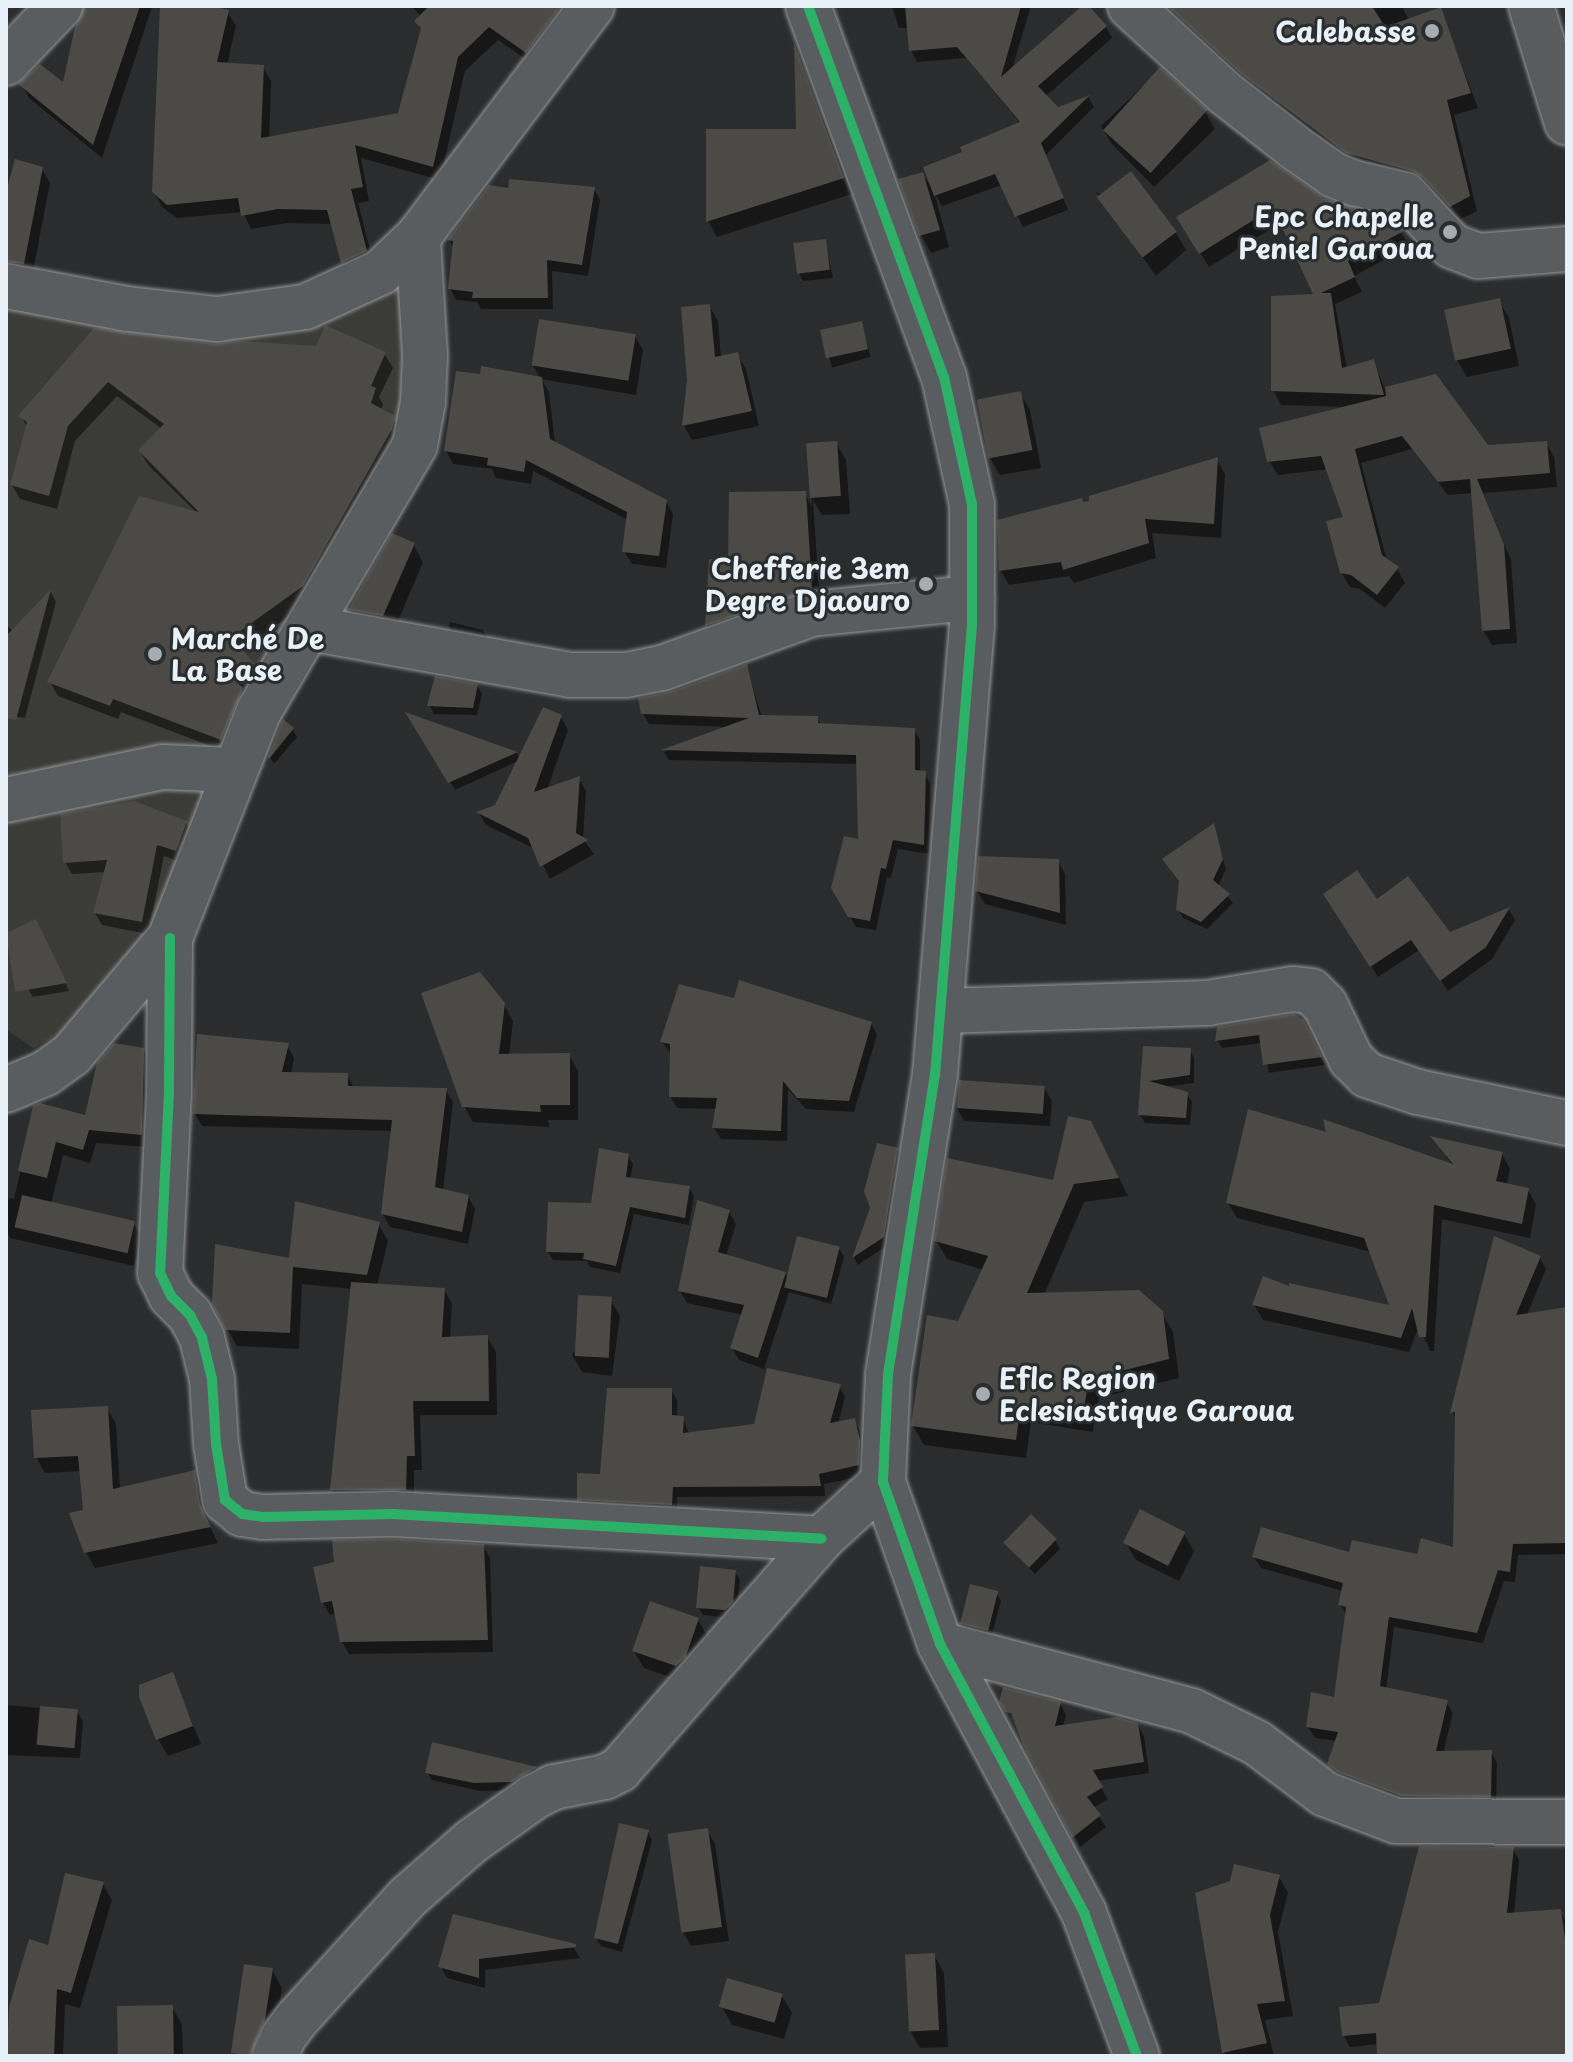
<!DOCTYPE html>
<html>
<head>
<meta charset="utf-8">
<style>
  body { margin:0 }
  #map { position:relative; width:1573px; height:2062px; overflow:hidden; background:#2b2c2d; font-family:"Playpen Sans",sans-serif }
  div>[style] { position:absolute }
  .built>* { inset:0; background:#3b3b38 }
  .shadow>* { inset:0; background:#0007; transform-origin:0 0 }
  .building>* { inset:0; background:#4b4a47; transform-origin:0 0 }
  .roads { filter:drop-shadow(0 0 2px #96989a) drop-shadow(0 0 2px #96989a) }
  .street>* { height:44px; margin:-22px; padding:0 22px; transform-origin:22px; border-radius:22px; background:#5a5d60 }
  .primary>* { height:44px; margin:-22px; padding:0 22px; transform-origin:22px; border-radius:22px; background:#5a5b5c }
  .cycleway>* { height:10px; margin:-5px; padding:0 5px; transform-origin:5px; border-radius:5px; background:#2db169 }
  .dots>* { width:22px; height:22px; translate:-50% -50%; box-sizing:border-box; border:4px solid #2a2d2e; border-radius:50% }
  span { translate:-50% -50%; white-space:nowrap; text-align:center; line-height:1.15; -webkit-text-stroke:6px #2a2d2e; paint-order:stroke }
  .poi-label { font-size:28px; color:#e8f1f8; font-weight:700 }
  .right { translate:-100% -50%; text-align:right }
  .left { translate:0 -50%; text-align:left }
  .frame { position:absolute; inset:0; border:8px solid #e8f1f8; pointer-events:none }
</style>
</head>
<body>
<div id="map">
  <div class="built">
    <div style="clip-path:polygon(396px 247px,411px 444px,251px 744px,152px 987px,33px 1048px,6px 1029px,6px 295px,227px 331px)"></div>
  </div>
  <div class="shadow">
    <div style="clip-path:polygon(97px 6px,152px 7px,102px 158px,29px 98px,21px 84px,64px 86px)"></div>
    <div style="clip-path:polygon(162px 6px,202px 6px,227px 12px,236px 26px,227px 65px,263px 67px,271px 81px,269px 145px,400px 114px,422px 31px,416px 21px,421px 16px,411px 6px,578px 6px,534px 65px,498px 40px,465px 71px,440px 180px,361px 158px,369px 201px,358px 203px,374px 265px,351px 276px,343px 262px,333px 224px,287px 223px,251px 229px,243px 212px,177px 218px,162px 207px,154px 192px)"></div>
    <div style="clip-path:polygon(892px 6px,1031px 6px,1012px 69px,1085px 6px,1106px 27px,1112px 38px,1045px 97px,1058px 109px,1088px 96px,1094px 107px,1046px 155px,1068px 210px,1023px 227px,1002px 185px,942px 206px,934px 192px,949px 247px,931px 253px,921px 235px,922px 174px,934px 190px,964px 154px,1021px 124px,966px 58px,917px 62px,911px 50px,909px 28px,899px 28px)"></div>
    <div style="clip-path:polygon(1168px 6px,1402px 6px,1409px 21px,1440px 10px,1478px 108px,1454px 115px,1477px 211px,1459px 220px,1434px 193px,1422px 185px,1356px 167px,1252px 88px,1176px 19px)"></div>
    <div style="clip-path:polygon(796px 51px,852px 194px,717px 237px,708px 221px,798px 131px)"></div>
    <div style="clip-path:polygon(1160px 70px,1205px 112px,1215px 129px,1154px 187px,1111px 143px,1101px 126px)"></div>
    <div style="clip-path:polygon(42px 169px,50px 183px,32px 277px,6px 272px,6px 200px)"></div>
    <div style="clip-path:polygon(594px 189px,600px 200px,588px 276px,552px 271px,553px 309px,481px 309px,477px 302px,456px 300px,450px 289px,454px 248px,449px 240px,510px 191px)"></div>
    <div style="clip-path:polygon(1096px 192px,1176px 233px,1186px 250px,1156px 276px)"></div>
    <div style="clip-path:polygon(1324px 200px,1391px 219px,1410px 246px,1354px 276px,1362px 292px,1335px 304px,1347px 369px,1373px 361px,1385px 389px,1436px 377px,1487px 447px,1546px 443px,1554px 457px,1557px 487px,1483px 493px,1511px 560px,1517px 643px,1492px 645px,1483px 630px,1473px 493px,1448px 495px,1412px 449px,1361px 463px,1387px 561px,1397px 569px,1405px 583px,1385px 608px,1360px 589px,1350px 587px,1341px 572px,1346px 518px,1328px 469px,1278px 475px,1269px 461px,1345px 407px,1281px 405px,1273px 390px,1316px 296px,1282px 222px,1209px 267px,1179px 218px)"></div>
    <div style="clip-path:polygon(825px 241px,833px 278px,803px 281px,799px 273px)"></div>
    <div style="clip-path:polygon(1499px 301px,1509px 318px,1519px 366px,1467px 377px,1457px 360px)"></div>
    <div style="clip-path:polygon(709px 306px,718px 321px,721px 358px,737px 355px,746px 369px,759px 426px,692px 440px,684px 426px)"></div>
    <div style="left:861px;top:323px;width:35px;height:40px;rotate:74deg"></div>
    <div style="clip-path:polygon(95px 330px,214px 346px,384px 353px,393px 368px,379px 397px,383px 404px,381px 410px,393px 418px,402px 432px,311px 601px,241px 650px,261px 679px,244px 693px,250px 704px,229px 753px,121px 712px,118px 719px,58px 696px,50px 682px,197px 513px,148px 465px,140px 451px,162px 429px,117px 396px,75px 441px,57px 509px,20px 499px,12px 485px,27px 427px,21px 416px)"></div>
    <div style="clip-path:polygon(635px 336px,643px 350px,636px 395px,541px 379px,549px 392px,555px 444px,666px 501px,673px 514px,666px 568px,632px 564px,624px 551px,628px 520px,533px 471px,531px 484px,496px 478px,492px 469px,453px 464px,446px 451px,540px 378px,532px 364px)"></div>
    <div style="clip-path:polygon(1020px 393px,1030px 410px,1041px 468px,1000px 475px,990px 458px)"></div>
    <div style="clip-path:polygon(836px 443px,846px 460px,850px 514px,822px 515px,813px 500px,820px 604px,716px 640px,707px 625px,711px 561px,730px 562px,805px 493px,812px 507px,808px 445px)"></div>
    <div style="clip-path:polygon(1217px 460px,1225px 474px,1221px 538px,1152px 533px,1156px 558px,1074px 583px,1069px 576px,1009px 585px,1001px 571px,999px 521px,1084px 504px)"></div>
    <div style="clip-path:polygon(413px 544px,423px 562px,393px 633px,360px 627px,351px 610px)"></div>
    <div style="clip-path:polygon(51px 592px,56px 602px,25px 718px,6px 715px,6px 625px,13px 631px)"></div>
    <div style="clip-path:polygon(450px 622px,483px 630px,493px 647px,459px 644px,449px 627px)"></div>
    <div style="clip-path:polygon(746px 666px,762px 717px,817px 718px,821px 725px,914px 730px,920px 740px,920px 773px,924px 773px,930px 783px,929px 854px,898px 849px,891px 878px,887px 877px,876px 930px,856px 927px,833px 888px,860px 842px,858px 764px,669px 760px,664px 752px,730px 727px,649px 724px,643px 714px,671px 694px)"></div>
    <div style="clip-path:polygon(477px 686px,482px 694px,477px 715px,434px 714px,430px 706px)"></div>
    <div style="clip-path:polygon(410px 716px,517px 753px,520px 759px,560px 716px,568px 730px,547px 790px,579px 779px,586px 791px,583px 839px,594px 854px,550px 879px,535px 849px,486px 825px,479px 813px,496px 807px,518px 761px,455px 790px)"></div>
    <div style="clip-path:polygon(292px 729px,297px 737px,274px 764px,270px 757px)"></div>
    <div style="clip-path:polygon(186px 823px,193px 835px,182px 863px,164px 856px,148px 934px,102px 925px,95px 913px,106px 872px,72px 874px,65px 862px)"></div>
    <div style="clip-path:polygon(1213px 826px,1226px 869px,1218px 886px,1233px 903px,1207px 929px,1183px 918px,1178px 909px)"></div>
    <div style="clip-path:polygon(1058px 861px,1065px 874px,1066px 925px,985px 904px,977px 891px)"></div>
    <div style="clip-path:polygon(1377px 901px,1450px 935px,1509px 910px,1515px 920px,1492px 959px,1448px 991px,1419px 950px,1378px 977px,1332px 906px)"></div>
    <div style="clip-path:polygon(35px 922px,40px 930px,69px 991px,33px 997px,28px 989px,6px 935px)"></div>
    <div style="clip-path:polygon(736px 1001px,871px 1023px,877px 1035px,854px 1112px,806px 1109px,788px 1089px,787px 1141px,721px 1139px,714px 1128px,718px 1109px,677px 1108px,671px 1097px,671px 1054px,662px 1042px)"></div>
    <div style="clip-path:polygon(504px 1005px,513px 1021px,509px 1056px,569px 1055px,578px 1071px,578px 1120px,548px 1120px,549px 1127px,473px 1122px,464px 1106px)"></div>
    <div style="clip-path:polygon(1298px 1017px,1325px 1065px,1269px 1073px,1262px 1043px,1222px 1048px,1217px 1040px)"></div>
    <div style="clip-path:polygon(287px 1045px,294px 1058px,291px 1075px,347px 1075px,354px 1088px,446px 1090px,453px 1102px,443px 1191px,468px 1196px,475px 1209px,468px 1244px,390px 1227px,383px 1214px,392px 1131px,202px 1126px,195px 1114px)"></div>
    <div style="clip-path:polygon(1144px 1048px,1190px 1050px,1194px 1058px,1194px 1083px,1164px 1087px,1187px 1094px,1192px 1102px,1190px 1125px,1145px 1123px,1140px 1115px)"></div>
    <div style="clip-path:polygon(143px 1049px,151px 1063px,148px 1147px,96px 1143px,90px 1163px,63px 1155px,51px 1204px,133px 1223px,141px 1236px,134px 1266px,10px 1238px,6px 1231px,6px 1209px,9px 1198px,14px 1199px,35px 1107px,86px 1117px)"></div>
    <div style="clip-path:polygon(1044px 1088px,1052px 1101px,1050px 1126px,964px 1121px,957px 1108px)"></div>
    <div style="clip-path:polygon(1434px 1139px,1502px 1154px,1510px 1169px,1507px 1185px,1528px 1190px,1536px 1205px,1530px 1238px,1442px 1219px,1434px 1351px,1430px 1351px,1419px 1326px,1409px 1352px,1263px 1320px,1254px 1305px,1290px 1288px,1392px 1308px,1371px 1252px,1237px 1218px,1228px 1203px,1453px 1166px)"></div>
    <div style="clip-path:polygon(1101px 1142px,1128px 1196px,1084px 1202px,1044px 1295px,1161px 1312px,1173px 1332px,1179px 1378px,1099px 1398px,1093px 1432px,1031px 1422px,1026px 1458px,924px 1445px,913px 1426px,984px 1270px,947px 1259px,936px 1240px,1054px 1182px)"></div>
    <div style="clip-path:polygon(897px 1149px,902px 1158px,888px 1245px,858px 1265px,854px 1258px)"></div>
    <div style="clip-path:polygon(628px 1156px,633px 1164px,630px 1180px,689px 1188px,694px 1196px,689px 1225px,634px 1214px,620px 1273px,590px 1267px,587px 1261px,553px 1260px,548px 1252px,593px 1205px)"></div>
    <div style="clip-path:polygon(729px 1212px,736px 1224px,726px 1256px,785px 1274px,788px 1280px,839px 1249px,844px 1257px,831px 1304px,789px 1292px,764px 1369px,739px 1360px,732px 1348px,743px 1315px,687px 1303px,680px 1291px)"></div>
    <div style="clip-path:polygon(378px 1224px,388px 1241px,377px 1286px,444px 1289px,452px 1304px,450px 1339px,487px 1337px,496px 1352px,497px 1415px,420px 1415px,422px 1470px,414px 1470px,414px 1504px,341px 1504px,332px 1490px,352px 1289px,302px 1284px,299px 1349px,237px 1346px,227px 1329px,290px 1260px)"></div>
    <div style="clip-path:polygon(1495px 1239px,1540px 1258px,1546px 1269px,1527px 1315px,1567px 1309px,1567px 1554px,1518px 1555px,1515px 1582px,1504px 1581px,1483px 1643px,1394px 1627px,1386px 1690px,1446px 1702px,1453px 1713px,1443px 1753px,1491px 1752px,1497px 1763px,1496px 1807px,1408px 1807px,1336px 1775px,1329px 1764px,1337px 1741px,1315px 1738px,1308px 1727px,1335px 1699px,1347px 1616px,1340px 1605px,1343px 1591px,1261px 1568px,1254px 1557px,1418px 1556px,1455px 1550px,1457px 1421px,1453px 1413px)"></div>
    <div style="clip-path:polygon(610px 1299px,620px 1316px,612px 1376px,582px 1372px,572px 1355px)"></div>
    <div style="clip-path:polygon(839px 1386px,845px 1397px,838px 1424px,854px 1421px,860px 1431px,864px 1476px,824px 1484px,825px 1496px,677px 1497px,677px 1515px,585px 1510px,579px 1499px,671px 1390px,677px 1400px,677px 1418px,683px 1418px,689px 1434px,756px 1426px)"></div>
    <div style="clip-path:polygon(107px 1408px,116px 1424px,120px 1490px,194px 1472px,203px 1488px,208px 1522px,218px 1543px,95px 1568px,86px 1552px,82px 1471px,45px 1473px,36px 1457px)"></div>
    <div style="clip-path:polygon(1184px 1534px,1194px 1551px,1179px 1581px,1136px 1560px,1126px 1543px)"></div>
    <div style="clip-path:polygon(1055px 1540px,1060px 1549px,1035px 1574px,1005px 1543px)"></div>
    <div style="clip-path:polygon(483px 1546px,490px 1558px,493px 1652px,349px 1654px,342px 1642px,336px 1613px,330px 1615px,323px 1603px,315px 1568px)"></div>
    <div style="clip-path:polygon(735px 1572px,740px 1580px,737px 1610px,730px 1618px,703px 1615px,698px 1607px)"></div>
    <div style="clip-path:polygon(996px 1593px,1001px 1601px,991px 1638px,966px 1631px,961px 1623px)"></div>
    <div style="clip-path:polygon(698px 1620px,708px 1637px,687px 1683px,644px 1668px,634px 1651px)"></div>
    <div style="clip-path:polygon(172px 1675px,201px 1744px,168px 1756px,158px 1739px)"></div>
    <div style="clip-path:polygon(1002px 1702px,1060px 1704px,1066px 1715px,1063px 1726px,1137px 1724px,1144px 1736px,1149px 1773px,1097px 1781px,1108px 1799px,1093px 1808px,1106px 1827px,1080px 1847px,1017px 1723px)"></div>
    <div style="clip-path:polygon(6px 1705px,76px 1711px,83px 1721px,80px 1758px,6px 1755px)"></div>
    <div style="clip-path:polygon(434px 1745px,536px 1769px,540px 1776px,517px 1790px,479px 1791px,432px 1780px,427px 1772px)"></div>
    <div style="clip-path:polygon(707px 1830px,715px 1844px,729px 1941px,691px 1946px,683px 1932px)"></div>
    <div style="clip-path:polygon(648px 1832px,652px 1840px,622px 1952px,601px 1946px,596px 1938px)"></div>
    <div style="clip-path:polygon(1513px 1849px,1519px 1860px,1514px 1915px,1560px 1911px,1566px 1922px,1567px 2056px,1379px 2056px,1378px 2044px,1350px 2047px,1344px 2036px,1381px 2004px)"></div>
    <div style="clip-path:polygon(1279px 1877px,1288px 1893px,1278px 1932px,1293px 2016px,1265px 2020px,1274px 2056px,1226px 2056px,1224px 2053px)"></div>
    <div style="clip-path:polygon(103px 1884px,112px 1900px,80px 2008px,65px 2004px,63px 2056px,9px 2056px,50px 1948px)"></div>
    <div style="clip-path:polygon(454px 1917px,574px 1948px,580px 1958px,485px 1970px,485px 1988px,447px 1978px,441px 1967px)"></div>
    <div style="clip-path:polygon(934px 1955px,944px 1973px,948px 2047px,920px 2048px,910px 2031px)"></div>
    <div style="clip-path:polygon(272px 1970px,282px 1988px,274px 2038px,267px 2056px,235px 2056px,233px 2053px)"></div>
    <div style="clip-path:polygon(782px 1996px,792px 2013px,784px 2039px,732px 2025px,722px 2007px)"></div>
    <div style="clip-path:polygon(172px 2007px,182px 2024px,183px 2056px,144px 2056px)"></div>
  </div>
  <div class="building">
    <div style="clip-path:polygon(84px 6px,140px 6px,93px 145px,18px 84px,40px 64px,63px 82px,75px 27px)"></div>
    <div style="clip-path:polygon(160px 6px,211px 6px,229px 10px,217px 62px,264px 65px,261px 138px,398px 113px,421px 28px,414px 21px,429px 6px,561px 6px,526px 53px,489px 27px,458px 57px,433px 167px,355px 145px,363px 187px,351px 189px,367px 251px,341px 263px,327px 210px,278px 209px,241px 216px,238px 198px,167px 205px,152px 192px)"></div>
    <div style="clip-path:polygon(905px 6px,1021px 6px,1001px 77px,1082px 6px,1089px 6px,1107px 26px,1038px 86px,1058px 107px,1090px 95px,1041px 143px,1064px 198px,1015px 217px,995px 174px,934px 196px,923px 167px,962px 152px,960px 147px,1020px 122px,957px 47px,909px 51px)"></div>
    <div style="clip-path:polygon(1167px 6px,1372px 6px,1385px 27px,1441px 7px,1471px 93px,1447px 100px,1470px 196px,1450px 207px,1423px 178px,1412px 171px,1346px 153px,1241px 74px)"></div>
    <div style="clip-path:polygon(794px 43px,844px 178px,706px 222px,706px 129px,796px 129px)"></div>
    <div style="left:1160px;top:67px;width:64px;height:85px;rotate:42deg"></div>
    <div style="clip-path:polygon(15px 159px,43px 167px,24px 264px,6px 262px,6px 193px)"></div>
    <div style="clip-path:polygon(1270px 160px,1324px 198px,1392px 218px,1404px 231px,1348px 261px,1355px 277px,1321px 293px,1331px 293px,1342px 368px,1374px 359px,1384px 395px,1271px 391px,1271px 296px,1313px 294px,1273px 208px,1199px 254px,1176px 217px)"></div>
    <div style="left:1131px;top:171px;width:76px;height:43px;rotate:53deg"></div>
    <div style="clip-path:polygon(923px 172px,940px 230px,919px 236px,898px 179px)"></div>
    <div style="clip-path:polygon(509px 179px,595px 187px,582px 265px,547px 260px,548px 298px,472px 298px,473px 292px,448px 289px,453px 241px,447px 240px,489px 185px,508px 188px)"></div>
    <div style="left:826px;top:239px;width:31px;height:33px;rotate:83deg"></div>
    <div style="left:1500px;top:298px;width:52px;height:57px;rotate:78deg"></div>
    <div style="clip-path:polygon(710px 304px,715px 357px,738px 352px,752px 411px,682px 426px,687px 380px,681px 307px)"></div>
    <div style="left:539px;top:319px;width:98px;height:47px;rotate:9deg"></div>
    <div style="left:862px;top:321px;width:29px;height:43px;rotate:78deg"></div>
    <div style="clip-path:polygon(325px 325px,386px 352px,371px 386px,376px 388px,371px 403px,395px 416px,392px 429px,303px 586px,232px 637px,254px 664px,234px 680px,243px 688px,221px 740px,113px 699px,110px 706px,47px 682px,139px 496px,199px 512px,138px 450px,164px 424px,108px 382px,68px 426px,49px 496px,10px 485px,27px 422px,18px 416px,94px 328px,214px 344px,241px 341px,316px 346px)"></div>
    <div style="clip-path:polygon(481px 366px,542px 377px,550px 439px,667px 500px,659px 556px,622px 552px,627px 512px,526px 460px,524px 472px,487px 465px,488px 458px,444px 451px,456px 371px,480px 374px)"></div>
    <div style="clip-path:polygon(1436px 374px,1488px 445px,1547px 441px,1550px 473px,1477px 479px,1504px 544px,1510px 629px,1482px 631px,1470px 479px,1438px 482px,1402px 436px,1355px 449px,1382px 555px,1399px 567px,1377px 595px,1351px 575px,1340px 573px,1326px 521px,1343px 517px,1321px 456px,1267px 462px,1259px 428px,1386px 396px,1385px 387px)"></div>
    <div style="left:1021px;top:391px;width:60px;height:45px;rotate:79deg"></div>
    <div style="left:837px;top:441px;width:55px;height:31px;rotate:86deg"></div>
    <div style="clip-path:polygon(1218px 457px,1214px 524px,1145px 519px,1149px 543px,1063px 570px,1061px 562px,999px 571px,997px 520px,1082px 498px,1083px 502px,1089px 501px,1089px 496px)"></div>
    <div style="clip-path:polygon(806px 491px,812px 589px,705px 626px,709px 559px,728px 560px,729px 492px)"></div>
    <div style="clip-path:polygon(392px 533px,415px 543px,383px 616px,348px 610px)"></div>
    <div style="clip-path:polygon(51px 589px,16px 720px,6px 718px,6px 636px)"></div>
    <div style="clip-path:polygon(747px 664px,759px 715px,818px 716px,818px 723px,915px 728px,915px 770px,926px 771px,924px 845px,893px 840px,886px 869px,881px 868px,870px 921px,848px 917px,831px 888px,844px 836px,858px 839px,856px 755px,661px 750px,749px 718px,641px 714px,638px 698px,670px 692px)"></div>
    <div style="clip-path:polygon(435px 676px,478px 684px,473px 708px,427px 706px)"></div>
    <div style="clip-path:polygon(543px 707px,562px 715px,534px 792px,580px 776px,576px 833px,588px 840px,540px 867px,528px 838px,476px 812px,495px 805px)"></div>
    <div style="clip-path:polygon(405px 712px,518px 752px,448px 783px)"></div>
    <div style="clip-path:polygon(283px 719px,294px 728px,269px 759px,268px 757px)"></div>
    <div style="clip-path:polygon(134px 801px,187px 821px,176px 851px,157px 845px,142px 922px,93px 913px,107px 860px,63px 863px,60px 814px)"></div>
    <div style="clip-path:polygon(1214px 823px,1223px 859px,1213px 880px,1230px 894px,1201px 922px,1176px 910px,1179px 881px,1162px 859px)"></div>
    <div style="clip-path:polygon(978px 856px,1059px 859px,1060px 913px,975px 891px)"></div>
    <div style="clip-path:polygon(1357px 870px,1377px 899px,1408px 876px,1450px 932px,1510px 907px,1486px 947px,1440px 981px,1411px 940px,1370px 967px,1323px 894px)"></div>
    <div style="clip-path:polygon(36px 919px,67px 983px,15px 992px,6px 933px)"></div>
    <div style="clip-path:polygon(480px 972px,505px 1003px,499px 1054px,570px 1053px,570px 1105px,540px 1105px,541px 1112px,462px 1107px,421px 993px)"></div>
    <div style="clip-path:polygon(739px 980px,872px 1022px,849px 1101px,797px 1098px,783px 1081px,781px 1131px,712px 1128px,717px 1098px,669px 1097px,670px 1044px,660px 1042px,679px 984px,734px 998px)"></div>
    <div style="clip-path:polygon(1294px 1014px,1304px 1020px,1322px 1057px,1263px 1065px,1259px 1035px,1215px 1041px,1217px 1027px)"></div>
    <div style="clip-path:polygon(197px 1034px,289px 1043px,282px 1072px,348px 1073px,348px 1086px,447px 1088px,435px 1187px,469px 1195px,462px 1232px,381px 1214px,392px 1120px,193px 1114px)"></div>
    <div style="clip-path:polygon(114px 1043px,144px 1048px,142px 1135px,89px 1130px,83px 1150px,56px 1142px,47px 1178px,18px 1171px,33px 1106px,40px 1103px,85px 1115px,97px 1063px)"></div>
    <div style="clip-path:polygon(1143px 1046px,1191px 1048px,1190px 1075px,1149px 1081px,1188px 1092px,1186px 1118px,1138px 1115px)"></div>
    <div style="left:959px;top:1080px;width:86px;height:28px;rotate:4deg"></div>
    <div style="clip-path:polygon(1248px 1109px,1326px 1132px,1323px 1119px,1453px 1164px,1430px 1136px,1503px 1152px,1496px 1181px,1529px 1188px,1522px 1224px,1434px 1205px,1426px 1337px,1419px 1337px,1412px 1308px,1401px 1338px,1252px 1305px,1263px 1276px,1289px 1286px,1289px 1283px,1389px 1305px,1364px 1238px,1226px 1203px)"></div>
    <div style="clip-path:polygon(1068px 1116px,1091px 1121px,1119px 1178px,1074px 1184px,1027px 1293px,1139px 1290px,1163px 1311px,1169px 1359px,1089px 1379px,1083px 1414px,1021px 1404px,1016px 1440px,911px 1426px,927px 1315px,958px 1321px,988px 1256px,934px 1241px,947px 1158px,1053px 1180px)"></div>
    <div style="clip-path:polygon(877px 1143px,898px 1148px,884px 1237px,852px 1258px,870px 1208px,864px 1191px)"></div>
    <div style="clip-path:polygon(599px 1148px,629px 1154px,626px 1177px,690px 1186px,685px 1218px,630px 1207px,616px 1266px,583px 1259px,584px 1253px,546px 1252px,548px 1202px,591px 1203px)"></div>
    <div style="left:22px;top:1195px;width:116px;height:33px;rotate:13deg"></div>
    <div style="clip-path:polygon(697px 1200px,730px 1210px,718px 1252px,786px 1272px,758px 1358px,730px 1348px,744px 1305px,678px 1291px)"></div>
    <div style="clip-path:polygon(295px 1201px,380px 1222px,367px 1275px,293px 1267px,290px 1333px,225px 1330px,212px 1304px,215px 1244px,289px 1258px)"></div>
    <div style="left:797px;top:1236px;width:44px;height:53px;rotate:14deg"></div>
    <div style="clip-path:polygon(1494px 1236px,1541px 1256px,1516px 1315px,1567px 1307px,1567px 1543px,1513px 1544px,1510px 1572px,1498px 1570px,1477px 1633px,1389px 1617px,1380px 1686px,1448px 1700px,1436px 1751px,1492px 1750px,1491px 1797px,1401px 1796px,1337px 1772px,1327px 1764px,1338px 1732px,1306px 1727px,1311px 1692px,1334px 1697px,1346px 1607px,1338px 1605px,1343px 1583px,1252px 1557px,1261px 1527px,1349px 1552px,1352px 1540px,1417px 1554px,1421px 1538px,1453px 1547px,1455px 1412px,1450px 1413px)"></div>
    <div style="clip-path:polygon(351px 1282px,445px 1288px,442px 1337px,488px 1335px,489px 1401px,413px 1401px,415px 1456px,407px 1456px,406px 1490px,330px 1490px)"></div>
    <div style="left:578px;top:1295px;width:34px;height:61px;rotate:3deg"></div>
    <div style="clip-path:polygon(767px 1368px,841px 1384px,830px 1423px,855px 1418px,860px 1441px,859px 1465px,819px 1474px,821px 1486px,673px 1487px,672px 1505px,577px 1500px,577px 1473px,600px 1474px,607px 1388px,672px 1388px,672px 1415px,684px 1416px,683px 1433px,754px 1424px)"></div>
    <div style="clip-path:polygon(108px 1406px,113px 1489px,195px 1470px,200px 1504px,211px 1527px,84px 1553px,69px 1513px,83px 1510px,78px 1456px,34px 1458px,31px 1410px)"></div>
    <div style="left:1140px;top:1509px;width:51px;height:38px;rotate:27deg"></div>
    <div style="left:1031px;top:1514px;width:36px;height:40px;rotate:44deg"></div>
    <div style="clip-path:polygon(332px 1540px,393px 1539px,484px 1544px,488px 1640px,340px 1642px,332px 1601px,321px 1603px,313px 1567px,334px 1562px)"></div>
    <div style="clip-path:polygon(700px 1566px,736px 1570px,733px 1602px,725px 1610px,696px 1608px)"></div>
    <div style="left:970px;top:1584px;width:29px;height:41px;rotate:14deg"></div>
    <div style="clip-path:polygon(650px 1601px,699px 1618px,686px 1656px,676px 1666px,632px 1651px)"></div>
    <div style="clip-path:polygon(173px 1672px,193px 1726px,156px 1740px,139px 1697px,139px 1685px)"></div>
    <div style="clip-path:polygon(1003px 1687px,1061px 1702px,1055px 1726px,1116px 1717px,1138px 1723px,1144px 1762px,1093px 1770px,1103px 1787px,1087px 1797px,1101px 1815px,1072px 1838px,1023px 1745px,1011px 1713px,1005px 1712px,999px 1702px)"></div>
    <div style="left:40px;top:1706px;width:38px;height:39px;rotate:5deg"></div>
    <div style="clip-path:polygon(432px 1742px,537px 1767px,512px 1782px,474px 1783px,425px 1773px)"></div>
    <div style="clip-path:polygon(619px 1823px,649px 1830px,618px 1944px,594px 1938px)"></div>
    <div style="left:708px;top:1828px;width:100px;height:41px;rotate:82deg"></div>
    <div style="clip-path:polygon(1419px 1846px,1514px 1847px,1507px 1913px,1561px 1909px,1567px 1953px,1567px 2056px,1377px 2056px,1376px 2033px,1342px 2036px,1339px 2007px,1379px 2003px)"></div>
    <div style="clip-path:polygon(1234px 1864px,1280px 1875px,1270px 1915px,1285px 2001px,1257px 2004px,1267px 2043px,1222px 2053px,1195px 1893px,1230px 1881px)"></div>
    <div style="clip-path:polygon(65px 1873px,104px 1882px,71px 1993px,57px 1989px,54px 2056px,7px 2056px,9px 2007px,29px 1939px,48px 1945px)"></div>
    <div style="clip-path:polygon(453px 1914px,576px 1944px,576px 1947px,479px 1959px,479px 1978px,438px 1967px)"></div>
    <div style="left:935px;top:1953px;width:77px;height:30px;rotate:87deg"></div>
    <div style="clip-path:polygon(244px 1964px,273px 1968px,265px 2019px,250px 2056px,231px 2053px)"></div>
    <div style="left:727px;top:1978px;width:58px;height:30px;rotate:16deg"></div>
    <div style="left:173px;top:2005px;width:51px;height:56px;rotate:89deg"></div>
  </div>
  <div class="roads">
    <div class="street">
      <div style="left:808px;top:6px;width:395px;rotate:69.9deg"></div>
      <div style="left:944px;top:377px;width:130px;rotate:77.6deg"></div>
      <div style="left:972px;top:504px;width:121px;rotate:90deg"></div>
      <div style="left:972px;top:625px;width:451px;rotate:94.7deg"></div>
      <div style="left:935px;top:1074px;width:305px;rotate:98.9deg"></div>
      <div style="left:888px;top:1375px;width:107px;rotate:92.7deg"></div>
      <div style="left:883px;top:1482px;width:172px;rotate:70.6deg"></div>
      <div style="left:940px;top:1644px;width:305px;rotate:61.8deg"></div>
      <div style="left:1084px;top:1913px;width:153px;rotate:69.7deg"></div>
      <div style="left:1130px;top:6px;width:129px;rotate:42.5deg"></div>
      <div style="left:1225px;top:93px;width:88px;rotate:38deg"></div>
      <div style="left:1294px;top:147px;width:49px;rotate:35deg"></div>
      <div style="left:1334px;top:175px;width:22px;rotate:22deg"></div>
      <div style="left:1354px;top:183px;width:52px;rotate:13.2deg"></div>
      <div style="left:1405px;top:195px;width:69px;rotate:47.3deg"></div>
      <div style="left:1452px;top:246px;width:28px;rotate:21deg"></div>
      <div style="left:1478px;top:256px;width:89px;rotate:-4.5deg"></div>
      <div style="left:6px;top:63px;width:79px;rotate:-46.5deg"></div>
      <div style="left:6px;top:286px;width:124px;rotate:10.7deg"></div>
      <div style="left:128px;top:309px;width:90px;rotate:6.4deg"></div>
      <div style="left:217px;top:319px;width:89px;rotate:-7.8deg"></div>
      <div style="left:305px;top:307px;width:84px;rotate:-24.7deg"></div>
      <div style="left:381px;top:272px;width:51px;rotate:-43.4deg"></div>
      <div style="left:418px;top:237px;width:289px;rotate:-53deg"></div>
      <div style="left:309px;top:628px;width:265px;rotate:10.2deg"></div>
      <div style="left:570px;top:675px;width:56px"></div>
      <div style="left:626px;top:675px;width:37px;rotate:-11deg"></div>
      <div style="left:662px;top:668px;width:158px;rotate:-19.9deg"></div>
      <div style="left:811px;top:614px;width:162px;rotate:-5.7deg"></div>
      <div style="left:6px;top:800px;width:160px;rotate:-11.9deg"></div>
      <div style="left:163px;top:767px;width:71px;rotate:2.4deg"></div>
      <div style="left:170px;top:938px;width:154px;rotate:90.4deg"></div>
      <div style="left:169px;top:1092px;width:181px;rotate:92.8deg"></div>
      <div style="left:160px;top:1273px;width:25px;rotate:64deg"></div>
      <div style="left:171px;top:1296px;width:27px;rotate:45deg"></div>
      <div style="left:190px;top:1315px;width:26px;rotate:62deg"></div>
      <div style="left:202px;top:1338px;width:42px;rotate:76.3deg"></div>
      <div style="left:212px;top:1379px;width:65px;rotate:86.5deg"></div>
      <div style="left:216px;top:1444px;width:57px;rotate:80.9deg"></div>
      <div style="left:225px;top:1500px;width:22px;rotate:39deg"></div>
      <div style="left:242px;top:1514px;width:21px;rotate:8deg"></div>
      <div style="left:263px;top:1517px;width:130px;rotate:-1.3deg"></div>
      <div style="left:393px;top:1514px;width:429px;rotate:3.3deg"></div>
      <div style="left:941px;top:1011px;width:266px;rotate:-1.7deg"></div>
      <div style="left:1207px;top:1003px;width:87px;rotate:-9.2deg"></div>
      <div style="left:1293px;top:989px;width:18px;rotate:6deg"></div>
      <div style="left:1311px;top:991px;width:20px;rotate:45deg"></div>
      <div style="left:1325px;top:1005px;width:60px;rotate:64.3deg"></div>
      <div style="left:1351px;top:1059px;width:23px;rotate:45deg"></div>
      <div style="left:1367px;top:1075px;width:54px;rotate:18.4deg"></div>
      <div style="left:1418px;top:1092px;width:152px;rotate:11.8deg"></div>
      <div style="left:6px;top:1090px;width:43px;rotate:-23deg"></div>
      <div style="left:46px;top:1073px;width:32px;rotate:-36deg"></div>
      <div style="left:72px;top:1054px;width:152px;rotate:-49.8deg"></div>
      <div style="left:170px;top:938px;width:244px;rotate:-68.6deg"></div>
      <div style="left:259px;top:711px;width:308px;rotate:-59.6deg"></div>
      <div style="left:415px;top:445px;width:44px;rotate:-79.5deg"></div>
      <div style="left:423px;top:402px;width:46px;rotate:-87.5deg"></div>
      <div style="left:425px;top:356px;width:119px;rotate:-93.4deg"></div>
      <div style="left:940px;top:1644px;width:261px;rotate:14.9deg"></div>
      <div style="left:1192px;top:1711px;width:72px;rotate:26.2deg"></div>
      <div style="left:1257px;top:1743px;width:85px;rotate:36.9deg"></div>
      <div style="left:1325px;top:1794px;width:76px;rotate:20.8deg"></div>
      <div style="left:1396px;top:1821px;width:171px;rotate:0.3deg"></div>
      <div style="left:275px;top:2056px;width:22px;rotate:-66deg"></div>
      <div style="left:284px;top:2036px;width:20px;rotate:-53deg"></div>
      <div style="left:296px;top:2020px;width:166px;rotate:-47.7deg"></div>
      <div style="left:408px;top:1897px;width:85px;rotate:-41.2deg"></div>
      <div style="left:472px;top:1841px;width:76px;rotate:-35.4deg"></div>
      <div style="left:534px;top:1797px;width:22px;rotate:-27deg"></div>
      <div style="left:554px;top:1787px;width:52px;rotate:-11.1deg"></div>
      <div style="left:605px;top:1777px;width:16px;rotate:-27deg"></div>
      <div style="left:619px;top:1770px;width:307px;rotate:-48.8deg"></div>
      <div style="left:821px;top:1539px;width:84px;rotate:-42.6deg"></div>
    </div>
    <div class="primary">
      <div style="left:1531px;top:6px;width:122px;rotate:72.9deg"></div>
    </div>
  </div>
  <div class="cycleway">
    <div style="left:808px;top:6px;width:395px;rotate:69.9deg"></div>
    <div style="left:944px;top:377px;width:130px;rotate:77.6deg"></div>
    <div style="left:972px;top:504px;width:121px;rotate:90deg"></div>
    <div style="left:972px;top:625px;width:451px;rotate:94.7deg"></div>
    <div style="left:935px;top:1074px;width:305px;rotate:98.9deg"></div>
    <div style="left:888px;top:1375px;width:107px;rotate:92.7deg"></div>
    <div style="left:883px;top:1482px;width:172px;rotate:70.6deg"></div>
    <div style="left:940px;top:1644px;width:305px;rotate:61.8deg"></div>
    <div style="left:1084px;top:1913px;width:153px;rotate:69.7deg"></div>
    <div style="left:170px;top:938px;width:154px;rotate:90.4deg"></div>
    <div style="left:169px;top:1092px;width:181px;rotate:92.8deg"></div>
    <div style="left:160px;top:1273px;width:25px;rotate:64deg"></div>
    <div style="left:171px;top:1296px;width:27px;rotate:45deg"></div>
    <div style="left:190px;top:1315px;width:26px;rotate:62deg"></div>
    <div style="left:202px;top:1338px;width:42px;rotate:76.3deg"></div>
    <div style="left:212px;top:1379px;width:65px;rotate:86.5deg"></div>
    <div style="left:216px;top:1444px;width:57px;rotate:80.9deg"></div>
    <div style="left:225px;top:1500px;width:22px;rotate:39deg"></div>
    <div style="left:242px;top:1514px;width:21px;rotate:8deg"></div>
    <div style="left:263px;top:1517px;width:130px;rotate:-1.3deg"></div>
    <div style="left:393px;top:1514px;width:429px;rotate:3.3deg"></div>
  </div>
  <div class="dots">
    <div style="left:1432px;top:31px;background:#a6acb1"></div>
    <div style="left:1450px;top:232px;background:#a6acb1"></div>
    <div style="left:926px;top:584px;background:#a6acb1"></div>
    <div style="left:155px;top:654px;background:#a6acb1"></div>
    <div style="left:983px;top:1394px;background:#a6acb1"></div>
  </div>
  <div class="poi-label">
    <span class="right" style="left:1416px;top:31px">Calebasse</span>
    <span class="right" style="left:1434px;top:232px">Epc Chapelle<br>Peniel Garoua</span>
    <span class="right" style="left:910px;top:584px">Chefferie 3em<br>Degre Djaouro</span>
    <span class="left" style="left:171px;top:654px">Marché De<br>La Base</span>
    <span class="left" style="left:999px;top:1394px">Eflc Region<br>Eclesiastique Garoua</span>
  </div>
  <div class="frame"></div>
</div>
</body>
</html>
